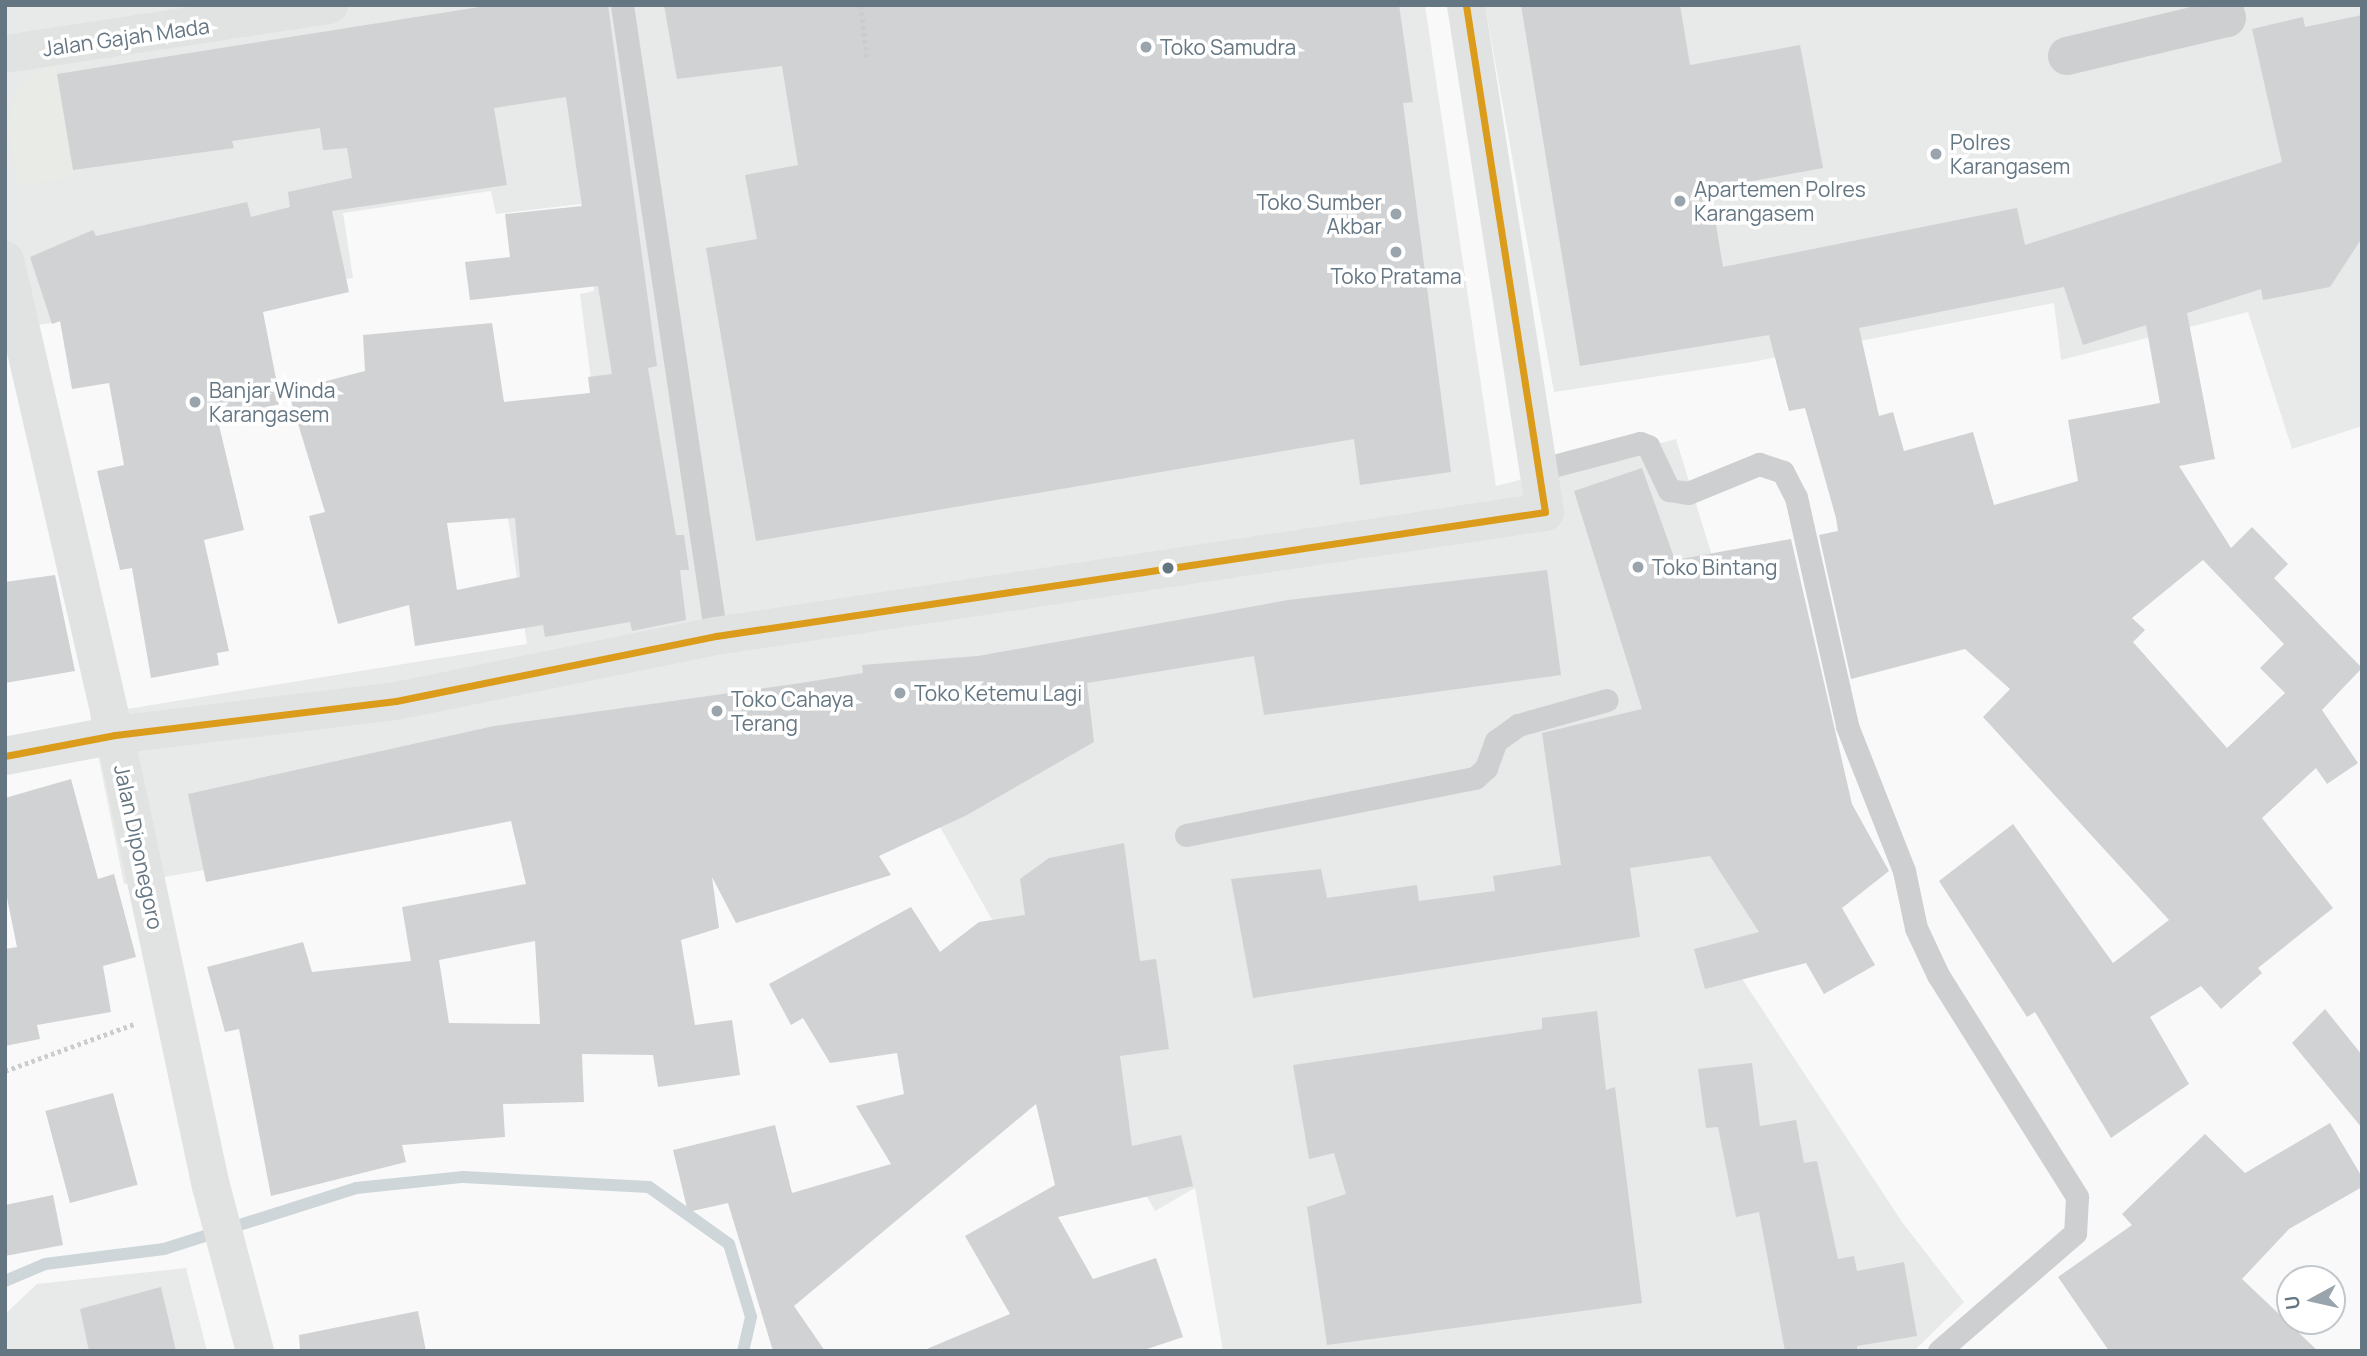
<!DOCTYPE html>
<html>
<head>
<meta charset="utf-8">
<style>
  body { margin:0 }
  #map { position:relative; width:2367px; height:1356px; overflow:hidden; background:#f9f9f9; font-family:Manrope,sans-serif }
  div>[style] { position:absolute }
  .built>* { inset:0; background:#e8e9e9 }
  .green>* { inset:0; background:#e8ebe6 }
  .stream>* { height:12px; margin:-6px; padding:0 6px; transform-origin:6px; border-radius:6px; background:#ced6d9 }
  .building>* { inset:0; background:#d0d2d3; transform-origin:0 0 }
  .path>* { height:4.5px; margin-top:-2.25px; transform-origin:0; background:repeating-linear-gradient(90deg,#cbcccd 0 3.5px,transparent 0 7px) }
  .lane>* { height:23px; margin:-11.5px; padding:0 11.5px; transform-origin:11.5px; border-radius:11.5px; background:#cecfd0 }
  .street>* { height:38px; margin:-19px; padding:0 19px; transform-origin:19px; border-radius:19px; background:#cecfd0 }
  .secondary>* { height:38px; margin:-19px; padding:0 19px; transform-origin:19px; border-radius:19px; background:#e1e2e2 }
  .bus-1>* { height:7px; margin:-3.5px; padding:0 3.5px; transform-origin:3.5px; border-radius:3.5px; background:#da9c1a }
  .dots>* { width:19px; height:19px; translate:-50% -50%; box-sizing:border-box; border:4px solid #fff; border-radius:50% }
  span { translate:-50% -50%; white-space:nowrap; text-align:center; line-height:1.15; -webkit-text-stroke:7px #fff; paint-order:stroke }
  .street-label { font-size:21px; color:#657683 }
  .poi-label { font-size:21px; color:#657683 }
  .left { translate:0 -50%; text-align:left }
  .right { translate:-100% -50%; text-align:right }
  .frame { position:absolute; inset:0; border:7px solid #657683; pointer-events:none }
  .north { position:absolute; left:2276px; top:1265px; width:70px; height:70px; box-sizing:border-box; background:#fff; border:2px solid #c1c8cd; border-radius:50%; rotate:262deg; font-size:19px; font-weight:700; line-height:28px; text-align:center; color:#657683 }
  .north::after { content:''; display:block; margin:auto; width:24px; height:32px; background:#99a4ac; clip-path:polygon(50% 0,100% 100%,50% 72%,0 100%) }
</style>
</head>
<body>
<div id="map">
  <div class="built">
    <div style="clip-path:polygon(5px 5px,1425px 5px,1496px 486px,1676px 439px,1828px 932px,1735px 968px,1902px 1222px,1964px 1302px,1914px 1351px,1223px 1351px,1195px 1188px,1155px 1211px,935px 818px,857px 756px,124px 884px,90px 715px,527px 644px,507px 512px,606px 497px,580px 294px,594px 291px,581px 204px,496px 214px,491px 191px,343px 213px,353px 278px,11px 329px,5px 304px)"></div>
    <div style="clip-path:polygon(1485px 5px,2362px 5px,2362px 426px,2292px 449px,2248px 312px,2061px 360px,2054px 303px,1752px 362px,1554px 392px)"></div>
    <div style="clip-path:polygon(186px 1268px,207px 1351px,5px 1351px,5px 1314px,37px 1284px)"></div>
  </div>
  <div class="green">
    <div style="clip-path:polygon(55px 62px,74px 177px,18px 186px,8px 124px,12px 104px,24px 80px)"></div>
  </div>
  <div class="stream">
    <div style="left:5px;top:1281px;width:43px;rotate:-23deg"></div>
    <div style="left:45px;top:1264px;width:120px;rotate:-7.2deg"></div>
    <div style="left:164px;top:1249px;width:201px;rotate:-17.6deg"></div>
    <div style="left:356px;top:1188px;width:108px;rotate:-5.9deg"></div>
    <div style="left:463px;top:1177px;width:186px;rotate:3.1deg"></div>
    <div style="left:649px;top:1187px;width:98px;rotate:35.5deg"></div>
    <div style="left:729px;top:1244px;width:76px;rotate:73.2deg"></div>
    <div style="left:751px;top:1317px;width:35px;rotate:103deg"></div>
  </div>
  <div class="building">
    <div style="clip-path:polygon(evenodd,492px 5px,608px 5px,657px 366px,648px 368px,676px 535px,684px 535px,689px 570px,680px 570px,686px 620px,632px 631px,630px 622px,545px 637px,543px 625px,415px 646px,409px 605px,338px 624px,309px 516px,325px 512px,288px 391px,365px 371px,363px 335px,492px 323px,504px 402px,590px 393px,588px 377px,612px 374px,598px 286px,470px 300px,465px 262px,510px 257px,505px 214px,582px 206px,566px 97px,494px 108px,507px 185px,332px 211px,349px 292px,263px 312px,281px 404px,217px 417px,244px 530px,204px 540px,229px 651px,217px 653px,219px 665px,151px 678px,132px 568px,120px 570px,97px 471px,124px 465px,109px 383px,72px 389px,60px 321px,52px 324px,30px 257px,93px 230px,96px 236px,247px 202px,251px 217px,290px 207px,288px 192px,352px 178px,347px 148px,323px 150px,320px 128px,232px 141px,234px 148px,73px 170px,57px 74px,492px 5px,515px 518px,520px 577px,457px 590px,447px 523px,515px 518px)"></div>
    <div style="clip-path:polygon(664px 5px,1399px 5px,1413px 102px,1403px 103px,1451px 472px,1360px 485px,1354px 439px,756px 541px,706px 248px,757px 239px,745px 175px,798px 165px,782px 66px,677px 79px)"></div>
    <div style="clip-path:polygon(evenodd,1521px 5px,1680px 5px,1690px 65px,1800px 45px,1823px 168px,1710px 189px,1723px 267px,2017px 208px,2025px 245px,2282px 162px,2252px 29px,2303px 17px,2305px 27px,2362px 15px,2362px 238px,2330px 287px,2263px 300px,2261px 289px,2187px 313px,2215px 459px,2179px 466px,2231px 548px,2252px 527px,2288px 564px,2274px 578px,2362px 668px,2322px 710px,2358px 763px,2327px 784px,2316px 768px,2262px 818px,2333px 908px,2258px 968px,2262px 973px,2221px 1009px,2201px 986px,2150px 1017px,2189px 1084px,2111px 1138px,2035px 1012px,2027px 1017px,1939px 881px,2013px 824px,2113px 963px,2169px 920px,1983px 717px,2010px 689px,1965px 649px,1851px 679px,1819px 535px,1838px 531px,1836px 518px,1805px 408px,1789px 411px,1769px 335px,1580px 366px,1521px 5px,2064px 287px,2083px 345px,2146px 325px,2160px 403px,2068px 420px,2078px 481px,1994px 505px,1973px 432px,1904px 451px,1893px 412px,1879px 416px,1859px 328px,2064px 287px,1521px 5px,2203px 560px,2284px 644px,2260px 668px,2285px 693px,2227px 748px,2133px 642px,2145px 630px,2132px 618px,2203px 560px)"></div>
    <div style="clip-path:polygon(1642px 468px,1675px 560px,1791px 539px,1852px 804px,1889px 871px,1842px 908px,1875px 965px,1824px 994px,1806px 963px,1705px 989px,1694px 949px,1759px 932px,1710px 856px,1630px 868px,1640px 937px,1253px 998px,1231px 879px,1321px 869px,1327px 898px,1417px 885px,1419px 901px,1495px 891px,1493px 876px,1561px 865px,1542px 733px,1642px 709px,1574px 491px)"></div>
    <div style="clip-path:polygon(evenodd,1547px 570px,1561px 675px,1264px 715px,1254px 656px,1087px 683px,1094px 742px,967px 815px,879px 856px,891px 875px,736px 923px,712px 877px,719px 928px,681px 940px,695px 1025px,732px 1020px,740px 1075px,658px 1087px,653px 1055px,582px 1054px,584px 1102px,503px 1104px,505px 1137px,402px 1145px,406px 1162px,271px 1196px,239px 1029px,225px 1032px,207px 967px,303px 942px,312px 972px,411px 961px,402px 907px,526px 884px,511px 821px,206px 882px,188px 794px,494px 726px,801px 683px,863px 673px,862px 665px,978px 656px,1288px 600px,1547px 570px,535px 941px,540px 1024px,449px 1023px,439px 960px,535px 941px)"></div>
    <div style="clip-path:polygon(55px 575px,75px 671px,5px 683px,5px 582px)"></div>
    <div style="clip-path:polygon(71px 779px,98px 879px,114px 874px,136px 957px,103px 966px,111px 1012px,37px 1025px,40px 1039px,5px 1046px,5px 949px,17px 947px,5px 888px,5px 798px)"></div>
    <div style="clip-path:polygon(1124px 843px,1140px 961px,1156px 959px,1169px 1049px,1120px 1056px,1132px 1146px,1181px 1135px,1193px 1186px,1058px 1217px,1093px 1279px,1156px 1258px,1183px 1337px,1141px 1351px,922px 1351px,1010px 1314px,965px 1236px,1055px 1185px,1036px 1104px,794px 1306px,825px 1351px,773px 1351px,728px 1203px,688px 1212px,673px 1150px,775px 1125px,792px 1193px,891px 1164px,856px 1106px,904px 1094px,897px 1053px,830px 1063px,803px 1018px,791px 1025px,769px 984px,911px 907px,940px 952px,979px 922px,1025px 915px,1020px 879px,1049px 858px)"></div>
    <div style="clip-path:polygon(2325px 1009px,2362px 1055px,2362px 1128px,2292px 1043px)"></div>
    <div style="clip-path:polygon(1597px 1011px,1606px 1090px,1615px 1087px,1642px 1303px,1327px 1345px,1307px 1207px,1346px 1194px,1334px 1153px,1309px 1159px,1293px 1065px,1542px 1029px,1542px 1018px)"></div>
    <div style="clip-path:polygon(1752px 1063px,1760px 1126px,1796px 1120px,1804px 1163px,1817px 1161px,1838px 1259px,1854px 1256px,1857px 1271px,1904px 1262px,1917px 1336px,1857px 1346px,1857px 1351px,1785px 1351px,1759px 1212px,1736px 1217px,1718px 1127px,1706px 1128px,1698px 1069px)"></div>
    <div style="left:113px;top:1093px;width:95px;height:70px;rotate:75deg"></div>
    <div style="clip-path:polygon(2330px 1123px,2362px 1177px,2362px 1187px,2289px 1229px,2242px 1279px,2318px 1351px,2109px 1351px,2058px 1277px,2132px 1225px,2122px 1214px,2205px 1134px,2245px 1173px)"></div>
    <div style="clip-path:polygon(53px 1195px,63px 1245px,5px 1256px,5px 1205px)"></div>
    <div style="clip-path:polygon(161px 1287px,176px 1351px,89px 1351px,80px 1309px)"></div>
    <div style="clip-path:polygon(418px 1311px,426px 1351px,300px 1351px,299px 1335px)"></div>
  </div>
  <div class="path">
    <div style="left:861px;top:5px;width:52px;rotate:83.4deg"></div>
    <div style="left:5px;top:1071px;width:137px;rotate:-20deg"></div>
  </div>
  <div class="lane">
    <div style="left:622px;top:5px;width:638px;rotate:81.53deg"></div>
    <div style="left:1538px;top:470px;width:106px;rotate:-14.8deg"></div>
    <div style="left:1640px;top:443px;width:9px;rotate:21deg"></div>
    <div style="left:1648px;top:446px;width:49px;rotate:64.5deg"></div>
    <div style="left:1669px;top:490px;width:19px;rotate:9deg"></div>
    <div style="left:1688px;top:493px;width:77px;rotate:-22.2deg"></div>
    <div style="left:1759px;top:464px;width:25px;rotate:18deg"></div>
    <div style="left:1783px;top:472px;width:28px;rotate:63deg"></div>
    <div style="left:1796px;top:497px;width:235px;rotate:77.4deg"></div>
    <div style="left:1847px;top:726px;width:156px;rotate:68.5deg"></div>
    <div style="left:1904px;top:871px;width:58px;rotate:78.1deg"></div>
    <div style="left:1916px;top:928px;width:52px;rotate:64.9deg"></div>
    <div style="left:1938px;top:975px;width:262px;rotate:57.9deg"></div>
    <div style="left:2077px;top:1197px;width:36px;rotate:93deg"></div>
    <div style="left:2075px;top:1233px;width:180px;rotate:139.1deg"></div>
    <div style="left:1186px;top:835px;width:295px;rotate:-11.2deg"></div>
    <div style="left:1475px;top:778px;width:15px;rotate:-42deg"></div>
    <div style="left:1486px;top:768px;width:29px;rotate:-70deg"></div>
    <div style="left:1496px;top:741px;width:27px;rotate:-36deg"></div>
    <div style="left:1518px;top:725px;width:92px;rotate:-15.7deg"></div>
  </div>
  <div class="street">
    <div style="left:2067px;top:56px;width:164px;rotate:-13.4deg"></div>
    <div style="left:2227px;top:18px;width:14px;rotate:-107deg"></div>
  </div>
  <div class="secondary">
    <div style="left:5px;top:54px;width:328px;rotate:-8.6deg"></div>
    <div style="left:5px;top:260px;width:488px;rotate:77deg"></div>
    <div style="left:115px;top:735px;width:461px;rotate:78deg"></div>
    <div style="left:211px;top:1186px;width:171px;rotate:75.1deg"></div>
    <div style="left:5px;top:756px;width:112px;rotate:-10.8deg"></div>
    <div style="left:115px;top:735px;width:283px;rotate:-6.9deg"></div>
    <div style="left:396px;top:701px;width:327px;rotate:-11.5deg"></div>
    <div style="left:716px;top:636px;width:838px;rotate:-8.51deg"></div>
    <div style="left:1545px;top:512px;width:513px;rotate:-98.86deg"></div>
  </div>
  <div class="bus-1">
    <div style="left:5px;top:756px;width:112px;rotate:-10.8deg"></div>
    <div style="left:115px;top:735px;width:283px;rotate:-6.9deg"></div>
    <div style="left:396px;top:701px;width:327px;rotate:-11.5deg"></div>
    <div style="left:716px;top:636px;width:838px;rotate:-8.51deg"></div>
    <div style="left:1545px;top:512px;width:513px;rotate:-98.86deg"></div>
  </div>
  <div class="dots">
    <div style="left:1146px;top:47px;background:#99a4ac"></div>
    <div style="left:1936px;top:154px;background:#99a4ac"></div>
    <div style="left:1680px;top:201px;background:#99a4ac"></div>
    <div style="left:1396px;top:214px;background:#99a4ac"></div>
    <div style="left:1396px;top:252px;background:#99a4ac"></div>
    <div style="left:195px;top:402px;background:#99a4ac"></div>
    <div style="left:1638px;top:567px;background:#99a4ac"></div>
    <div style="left:1168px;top:568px;background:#657683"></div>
    <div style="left:900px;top:693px;background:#99a4ac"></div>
    <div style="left:717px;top:711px;background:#99a4ac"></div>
  </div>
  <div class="street-label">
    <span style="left:126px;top:37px;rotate:-8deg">Jalan Gajah Mada</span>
    <span style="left:139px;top:847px;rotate:78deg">Jalan Diponegoro</span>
  </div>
  <div class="poi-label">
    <span class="left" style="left:1160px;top:47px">Toko Samudra</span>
    <span class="left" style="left:1950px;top:154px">Polres<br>Karangasem</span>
    <span class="left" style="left:1694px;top:201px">Apartemen Polres<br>Karangasem</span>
    <span class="right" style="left:1382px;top:214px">Toko Sumber<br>Akbar</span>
    <span style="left:1396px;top:276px">Toko Pratama</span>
    <span class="left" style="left:209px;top:402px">Banjar Winda<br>Karangasem</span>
    <span class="left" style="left:1652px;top:567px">Toko Bintang</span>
    <span class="left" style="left:914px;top:693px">Toko Ketemu Lagi</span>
    <span class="left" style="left:731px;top:711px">Toko Cahaya<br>Terang</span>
  </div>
  <div class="frame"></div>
  <div class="north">U</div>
</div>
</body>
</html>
